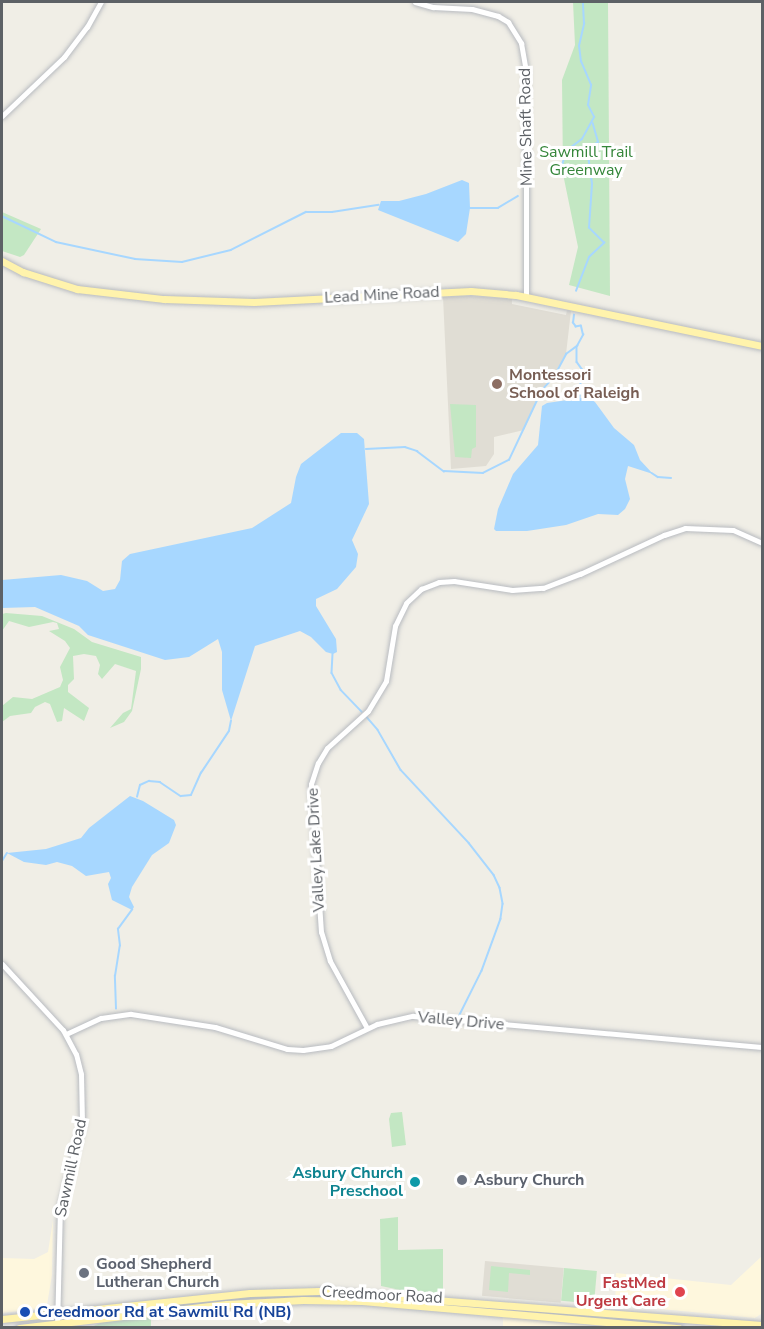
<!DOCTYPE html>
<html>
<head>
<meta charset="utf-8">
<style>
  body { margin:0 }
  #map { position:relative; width:764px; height:1329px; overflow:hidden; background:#f0eee6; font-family:"Nunito Sans",sans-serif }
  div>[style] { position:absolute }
  .commercial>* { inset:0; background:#fef7dd }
  .education>* { inset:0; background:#e0ddd4; transform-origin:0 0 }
  .green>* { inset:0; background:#c3e7c3; transform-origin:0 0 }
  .water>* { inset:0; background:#a7d7ff }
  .stream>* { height:1.5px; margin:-0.75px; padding:0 0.75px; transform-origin:0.75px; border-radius:0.75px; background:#a7d7ff }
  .roads { filter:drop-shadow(0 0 2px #b8bbc0) drop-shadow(0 0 2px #b8bbc0) }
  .minor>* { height:5px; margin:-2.5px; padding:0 2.5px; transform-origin:2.5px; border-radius:2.5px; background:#fff }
  .major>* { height:7px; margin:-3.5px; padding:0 3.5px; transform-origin:3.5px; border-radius:3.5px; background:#fff3ac }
  .dots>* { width:16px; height:16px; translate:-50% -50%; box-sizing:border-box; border:3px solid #fff; border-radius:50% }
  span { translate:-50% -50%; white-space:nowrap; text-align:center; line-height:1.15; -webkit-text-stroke:6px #fff; paint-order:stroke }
  .street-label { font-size:16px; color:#5d6166 }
  .park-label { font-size:16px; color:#35863a }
  .education-label { font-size:16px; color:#785e54; font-weight:700 }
  .left { translate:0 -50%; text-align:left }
  .culture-label { font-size:16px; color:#0d838f; font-weight:700 }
  .right { translate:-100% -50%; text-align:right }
  .worship-label { font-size:16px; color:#5b616d; font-weight:700 }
  .health-label { font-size:16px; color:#be3a42; font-weight:700 }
  .transit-label { font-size:16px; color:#164399; font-weight:700 }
  .frame { position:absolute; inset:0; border:3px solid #5d6166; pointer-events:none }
</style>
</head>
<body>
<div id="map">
  <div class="commercial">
    <div style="clip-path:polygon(53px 1220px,52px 1275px,47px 1305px,39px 1309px,2px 1313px,2px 1258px,34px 1259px,48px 1252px)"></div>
    <div style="clip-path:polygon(762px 1256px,762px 1302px,761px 1314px,755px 1318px,629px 1306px,615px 1309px,616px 1273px,731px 1285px)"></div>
    <div style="clip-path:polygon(503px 1317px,581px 1323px,588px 1326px,627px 1327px,503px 1327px)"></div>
  </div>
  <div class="education">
    <div style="clip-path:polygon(469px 296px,512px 299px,512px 304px,566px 315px,567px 310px,571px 311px,566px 354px,554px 377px,542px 390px,524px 430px,494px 437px,494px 454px,486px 466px,451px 469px,443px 297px)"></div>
    <div style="left:485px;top:1261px;width:79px;height:35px;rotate:5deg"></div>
  </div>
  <div class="green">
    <div style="clip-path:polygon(573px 2px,608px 2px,610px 296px,569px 285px,578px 247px,563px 174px,562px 80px,575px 45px)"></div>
    <div style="clip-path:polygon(2px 212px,41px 229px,24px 255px,20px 257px,2px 251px)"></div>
    <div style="clip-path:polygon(450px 404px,476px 405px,476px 447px,472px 449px,471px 458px,455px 457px)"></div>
    <div style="clip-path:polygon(6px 613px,42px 616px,74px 629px,92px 642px,141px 657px,141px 669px,132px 711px,124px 722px,110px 728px,123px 713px,131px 709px,136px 671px,115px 664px,102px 679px,98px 674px,100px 665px,96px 656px,84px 654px,73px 656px,74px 679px,68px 685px,68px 692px,89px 708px,84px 721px,64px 708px,62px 721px,57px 722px,50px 704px,45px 702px,35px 707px,31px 713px,10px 716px,2px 722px,2px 706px,13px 697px,32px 699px,60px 687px,63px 680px,60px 667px,70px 648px,65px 641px,49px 631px,59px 629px,57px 623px,53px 622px,29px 627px,9px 621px,2px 631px,2px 614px)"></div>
    <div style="clip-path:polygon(402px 1112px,406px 1145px,392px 1147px,389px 1119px,391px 1113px)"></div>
    <div style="clip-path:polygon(398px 1217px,398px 1250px,443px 1249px,443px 1293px,415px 1292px,437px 1296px,405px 1293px,393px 1289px,410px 1292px,381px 1286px,380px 1219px)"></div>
    <div style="clip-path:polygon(491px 1266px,530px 1270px,530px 1275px,509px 1273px,508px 1292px,489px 1290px)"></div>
    <div style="left:564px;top:1268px;width:33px;height:33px;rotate:5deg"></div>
    <div style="clip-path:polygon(305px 1293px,363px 1296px,261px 1298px,86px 1316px,150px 1306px)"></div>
    <div style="clip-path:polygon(418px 1302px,684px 1321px,684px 1323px,661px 1324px)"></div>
    <div style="clip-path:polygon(151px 1317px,151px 1327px,91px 1327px,103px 1322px)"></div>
  </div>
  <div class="water">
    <div style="clip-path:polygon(462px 180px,469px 183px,470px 208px,466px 234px,458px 242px,378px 210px,381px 201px,399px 201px,426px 194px)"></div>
    <div style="clip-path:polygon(588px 397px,595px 402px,614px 428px,634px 445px,640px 460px,653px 474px,628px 466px,625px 479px,630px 499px,625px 509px,618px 515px,598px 514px,566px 525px,527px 531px,496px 531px,494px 529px,498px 509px,513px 474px,538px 445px,542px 406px,547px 403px)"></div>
    <div style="clip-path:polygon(341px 433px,357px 433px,364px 439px,369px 504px,352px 540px,358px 554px,356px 567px,337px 589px,316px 599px,316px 606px,336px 639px,337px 652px,333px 654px,326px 652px,311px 637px,300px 631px,255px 646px,231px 721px,222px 690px,222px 652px,218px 639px,189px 657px,165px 660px,88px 635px,79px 626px,35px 607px,2px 608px,2px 580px,61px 575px,87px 581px,103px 591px,115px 589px,120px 580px,122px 561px,130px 554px,252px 528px,291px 503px,296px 477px,301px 464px)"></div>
    <div style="clip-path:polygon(130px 796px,143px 801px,174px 820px,176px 825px,169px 843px,152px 855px,132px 887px,129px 897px,134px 907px,132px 910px,112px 900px,108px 884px,111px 878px,109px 872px,86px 876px,72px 866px,57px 862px,46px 865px,24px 862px,7px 853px,46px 849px,81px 838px,89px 828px)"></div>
  </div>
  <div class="stream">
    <div style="left:561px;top:169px;width:19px;rotate:-74deg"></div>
    <div style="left:566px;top:151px;width:20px;rotate:-37deg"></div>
    <div style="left:582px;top:139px;width:25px;rotate:-61deg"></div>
    <div style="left:594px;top:117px;width:13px;rotate:-117deg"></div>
    <div style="left:588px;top:105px;width:20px;rotate:-81deg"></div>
    <div style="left:591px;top:85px;width:25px;rotate:-113deg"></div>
    <div style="left:581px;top:62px;width:16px;rotate:-97deg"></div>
    <div style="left:579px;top:46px;width:23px;rotate:-77deg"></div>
    <div style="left:584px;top:24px;width:22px;rotate:-93deg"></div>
    <div style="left:470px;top:208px;width:28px"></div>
    <div style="left:498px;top:208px;width:23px;rotate:-31deg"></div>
    <div style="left:2px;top:216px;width:60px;rotate:25.7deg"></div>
    <div style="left:56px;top:242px;width:81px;rotate:12.1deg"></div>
    <div style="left:135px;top:259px;width:47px;rotate:3.7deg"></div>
    <div style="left:182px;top:262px;width:50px;rotate:-13.8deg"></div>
    <div style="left:231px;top:250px;width:84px;rotate:-26.9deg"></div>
    <div style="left:306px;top:212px;width:26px"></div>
    <div style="left:332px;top:212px;width:47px;rotate:-8.7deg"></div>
    <div style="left:576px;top:291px;width:36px;rotate:-69deg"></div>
    <div style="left:589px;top:257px;width:21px;rotate:-43deg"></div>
    <div style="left:604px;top:243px;width:21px;rotate:-135deg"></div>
    <div style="left:589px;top:228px;width:44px;rotate:-86.1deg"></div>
    <div style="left:592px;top:184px;width:35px;rotate:-98deg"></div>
    <div style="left:587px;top:149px;width:13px;rotate:-32deg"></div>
    <div style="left:598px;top:142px;width:19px;rotate:-106deg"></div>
    <div style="left:577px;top:347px;width:15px;rotate:90deg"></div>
    <div style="left:577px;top:362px;width:9px;rotate:54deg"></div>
    <div style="left:582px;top:369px;width:29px;rotate:94deg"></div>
    <div style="left:366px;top:449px;width:39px;rotate:-3deg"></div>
    <div style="left:405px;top:447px;width:13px;rotate:18deg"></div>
    <div style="left:417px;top:451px;width:34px;rotate:37deg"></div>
    <div style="left:444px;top:471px;width:39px;rotate:3deg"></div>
    <div style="left:483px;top:473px;width:29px;rotate:-27deg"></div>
    <div style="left:509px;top:460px;width:77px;rotate:-64.8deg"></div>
    <div style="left:542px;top:390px;width:18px;rotate:-47deg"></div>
    <div style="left:554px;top:377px;width:26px;rotate:-62deg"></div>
    <div style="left:566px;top:354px;width:14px;rotate:-36deg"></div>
    <div style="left:577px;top:346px;width:13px;rotate:-61deg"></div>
    <div style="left:583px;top:335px;width:9px;rotate:-103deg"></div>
    <div style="left:581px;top:326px;width:5px;rotate:169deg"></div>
    <div style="left:576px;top:327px;width:5px;rotate:-127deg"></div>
    <div style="left:573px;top:323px;width:8px;rotate:-83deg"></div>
    <div style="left:652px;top:473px;width:7px;rotate:34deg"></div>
    <div style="left:658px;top:477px;width:13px;rotate:4deg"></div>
    <div style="left:333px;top:654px;width:19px;rotate:93deg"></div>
    <div style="left:332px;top:673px;width:19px;rotate:62deg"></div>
    <div style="left:341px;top:690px;width:30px;rotate:46deg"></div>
    <div style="left:366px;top:716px;width:18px;rotate:49deg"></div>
    <div style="left:378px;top:730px;width:46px;rotate:60.1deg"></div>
    <div style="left:401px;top:770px;width:100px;rotate:47deg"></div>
    <div style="left:469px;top:843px;width:41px;rotate:52deg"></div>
    <div style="left:494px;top:875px;width:14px;rotate:65deg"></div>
    <div style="left:500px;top:888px;width:16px;rotate:79deg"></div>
    <div style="left:503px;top:904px;width:15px;rotate:98deg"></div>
    <div style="left:501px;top:919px;width:55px;rotate:110.1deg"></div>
    <div style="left:482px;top:971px;width:51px;rotate:116.6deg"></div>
    <div style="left:137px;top:797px;width:12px;rotate:-76deg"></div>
    <div style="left:140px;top:785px;width:10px;rotate:-24deg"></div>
    <div style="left:149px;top:781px;width:11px;rotate:5deg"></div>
    <div style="left:160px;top:782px;width:25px;rotate:34deg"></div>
    <div style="left:181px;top:796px;width:10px;rotate:-6deg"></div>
    <div style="left:191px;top:795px;width:24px;rotate:-66deg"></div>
    <div style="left:201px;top:773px;width:50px;rotate:-56.3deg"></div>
    <div style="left:229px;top:731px;width:10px;rotate:-79deg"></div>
    <div style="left:2px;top:861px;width:9px;rotate:-58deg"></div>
    <div style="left:116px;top:1009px;width:33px;rotate:-92deg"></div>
    <div style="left:115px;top:976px;width:30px;rotate:-81deg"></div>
    <div style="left:120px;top:946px;width:17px;rotate:-97deg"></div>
    <div style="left:118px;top:929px;width:24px;rotate:-54deg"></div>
  </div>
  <div class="roads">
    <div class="minor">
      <div style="left:415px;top:2px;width:19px;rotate:16deg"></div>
      <div style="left:433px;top:7px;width:39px;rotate:3deg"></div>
      <div style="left:472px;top:9px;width:27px;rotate:15deg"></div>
      <div style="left:498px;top:16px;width:12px;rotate:31deg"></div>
      <div style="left:508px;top:22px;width:25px;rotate:58deg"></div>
      <div style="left:521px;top:43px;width:28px;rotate:80deg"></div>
      <div style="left:526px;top:71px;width:225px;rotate:90deg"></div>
      <div style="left:2px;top:116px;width:86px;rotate:-43.6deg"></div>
      <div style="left:64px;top:57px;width:38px;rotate:-53deg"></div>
      <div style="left:87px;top:27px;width:29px;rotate:-61deg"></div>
      <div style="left:2px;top:964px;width:90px;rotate:47.3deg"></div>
      <div style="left:63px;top:1030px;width:27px;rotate:62deg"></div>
      <div style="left:76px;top:1054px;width:21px;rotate:76deg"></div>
      <div style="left:81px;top:1074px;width:49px;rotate:88.8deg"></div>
      <div style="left:82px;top:1123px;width:86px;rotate:104.8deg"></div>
      <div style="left:60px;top:1206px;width:122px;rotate:91.4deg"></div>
      <div style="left:367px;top:1028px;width:77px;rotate:-118.9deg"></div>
      <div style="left:330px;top:961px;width:30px;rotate:-107deg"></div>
      <div style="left:321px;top:932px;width:148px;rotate:-93.9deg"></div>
      <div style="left:311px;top:784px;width:22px;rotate:-72deg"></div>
      <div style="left:318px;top:763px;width:17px;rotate:-59deg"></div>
      <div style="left:327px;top:748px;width:55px;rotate:-42.1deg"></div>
      <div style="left:368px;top:711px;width:35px;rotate:-59deg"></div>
      <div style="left:386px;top:681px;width:56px;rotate:-80.7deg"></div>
      <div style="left:395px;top:626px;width:25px;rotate:-64deg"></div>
      <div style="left:406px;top:603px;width:21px;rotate:-43deg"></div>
      <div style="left:421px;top:589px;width:19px;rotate:-21deg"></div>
      <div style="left:439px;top:582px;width:15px;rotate:-4deg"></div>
      <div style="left:454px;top:581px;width:59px;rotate:8.8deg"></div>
      <div style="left:512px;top:590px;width:31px;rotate:-4deg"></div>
      <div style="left:543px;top:588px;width:40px;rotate:-21deg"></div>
      <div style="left:580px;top:574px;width:93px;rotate:-24.9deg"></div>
      <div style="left:664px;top:535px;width:22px;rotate:-18deg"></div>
      <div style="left:685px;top:528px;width:48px;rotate:2.4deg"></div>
      <div style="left:733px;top:530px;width:32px;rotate:24deg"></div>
      <div style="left:66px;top:1034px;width:38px;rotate:-25deg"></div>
      <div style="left:101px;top:1018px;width:30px;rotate:-8deg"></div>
      <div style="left:131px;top:1014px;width:85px;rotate:8.8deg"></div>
      <div style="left:215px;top:1027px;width:75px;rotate:17deg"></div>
      <div style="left:287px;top:1049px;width:16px;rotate:4deg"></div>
      <div style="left:303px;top:1050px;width:28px;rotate:-8deg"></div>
      <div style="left:331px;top:1046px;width:51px;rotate:-25.6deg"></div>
      <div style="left:377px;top:1024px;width:37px;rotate:-13deg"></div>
      <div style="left:413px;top:1016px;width:350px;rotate:5.1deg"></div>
    </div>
    <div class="major">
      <div style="left:2px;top:261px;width:24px;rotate:28deg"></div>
      <div style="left:23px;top:272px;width:57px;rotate:17.5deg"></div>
      <div style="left:77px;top:289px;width:88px;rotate:6.6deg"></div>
      <div style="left:164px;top:299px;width:90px;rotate:1.9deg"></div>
      <div style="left:254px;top:302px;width:217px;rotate:-2.9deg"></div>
      <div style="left:471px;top:291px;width:45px;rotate:5.1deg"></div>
      <div style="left:516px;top:295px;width:251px;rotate:11.7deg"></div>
      <div style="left:2px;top:1319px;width:249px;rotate:-6deg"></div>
      <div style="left:250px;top:1293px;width:69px;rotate:-1.7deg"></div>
      <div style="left:319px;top:1291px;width:444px;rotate:4.4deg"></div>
      <div style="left:19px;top:1328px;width:209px;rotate:-6.6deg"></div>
      <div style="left:227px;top:1304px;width:76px;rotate:-3deg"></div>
      <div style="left:303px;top:1300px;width:59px;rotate:1deg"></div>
      <div style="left:362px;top:1301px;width:318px;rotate:4.9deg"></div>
    </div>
  </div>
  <div class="dots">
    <div style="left:497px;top:384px;background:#8d6e63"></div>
    <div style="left:462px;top:1180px;background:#6b7280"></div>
    <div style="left:415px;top:1182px;background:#0f9aa8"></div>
    <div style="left:84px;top:1273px;background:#6b7280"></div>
    <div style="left:680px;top:1292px;background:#e0444e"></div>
    <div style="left:25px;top:1312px;background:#1a4fb4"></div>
  </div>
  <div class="street-label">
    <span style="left:526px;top:127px;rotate:-91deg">Mine Shaft Road</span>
    <span style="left:382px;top:295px;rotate:-3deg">Lead Mine Road</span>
    <span style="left:316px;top:850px;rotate:-93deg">Valley Lake Drive</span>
    <span style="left:461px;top:1021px;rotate:5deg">Valley Drive</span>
    <span style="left:71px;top:1168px;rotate:-78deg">Sawmill Road</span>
    <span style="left:382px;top:1295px;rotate:3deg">Creedmoor Road</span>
  </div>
  <div class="park-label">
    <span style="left:586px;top:161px">Sawmill Trail<br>Greenway</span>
  </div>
  <div class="education-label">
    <span class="left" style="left:509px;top:384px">Montessori<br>School of Raleigh</span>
  </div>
  <div class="culture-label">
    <span class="right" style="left:403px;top:1182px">Asbury Church<br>Preschool</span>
  </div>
  <div class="worship-label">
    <span class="left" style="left:474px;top:1180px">Asbury Church</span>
    <span class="left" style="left:96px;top:1273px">Good Shepherd<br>Lutheran Church</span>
  </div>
  <div class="health-label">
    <span class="right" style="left:666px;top:1292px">FastMed<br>Urgent Care</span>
  </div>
  <div class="transit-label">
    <span class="left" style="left:37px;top:1312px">Creedmoor Rd at Sawmill Rd (NB)</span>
  </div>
  <div class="frame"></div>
</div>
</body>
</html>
